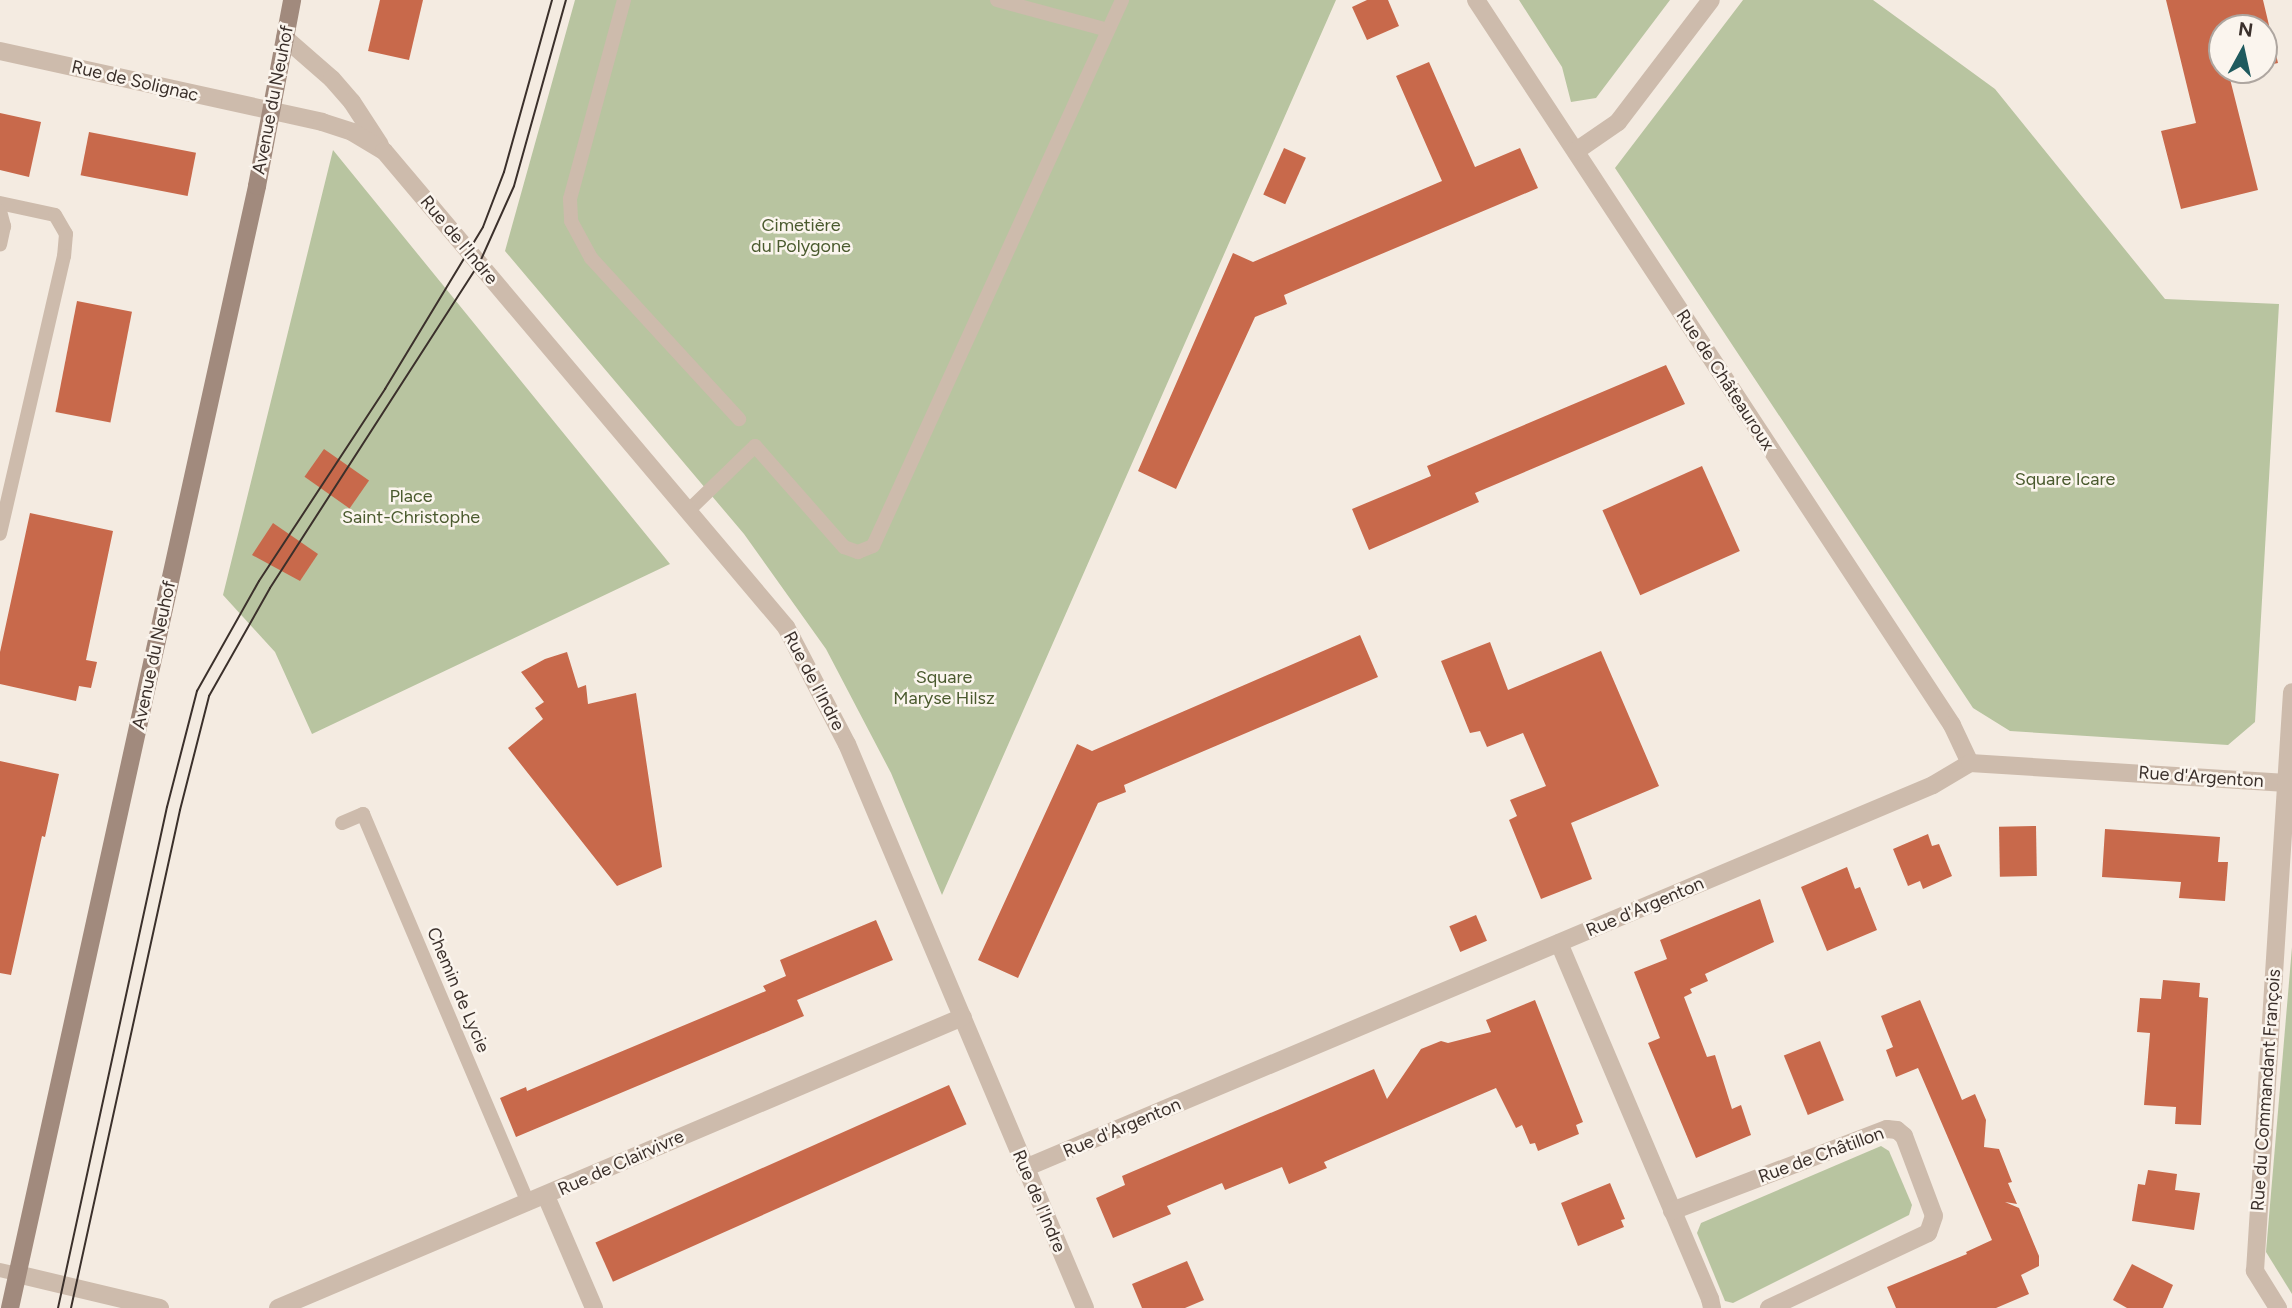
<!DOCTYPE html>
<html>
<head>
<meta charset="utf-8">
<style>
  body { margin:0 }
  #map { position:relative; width:2292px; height:1308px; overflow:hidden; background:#f4ebe1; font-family:Figtree,sans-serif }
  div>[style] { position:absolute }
  .green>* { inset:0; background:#b8c4a0 }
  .building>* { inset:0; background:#c8694b; transform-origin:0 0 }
  .lane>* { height:14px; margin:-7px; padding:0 7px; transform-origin:7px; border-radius:7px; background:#cdbbac }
  .street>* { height:18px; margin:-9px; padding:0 9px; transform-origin:9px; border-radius:9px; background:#cdbbac }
  .secondary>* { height:18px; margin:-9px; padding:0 9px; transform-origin:9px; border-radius:9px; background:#a18a7d }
  .tram>* { height:2px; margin:-1px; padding:0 1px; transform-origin:1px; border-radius:1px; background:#3b302b }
  span { translate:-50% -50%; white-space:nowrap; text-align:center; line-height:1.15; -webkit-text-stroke:5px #fbf5ee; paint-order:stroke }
  .street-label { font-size:18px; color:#3b302b }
  .park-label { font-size:18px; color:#4a5a2e }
  .north { position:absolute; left:2208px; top:14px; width:70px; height:70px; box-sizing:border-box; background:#fbf5ee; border:2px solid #aea6a0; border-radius:50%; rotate:8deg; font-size:19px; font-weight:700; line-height:28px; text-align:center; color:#3b302b }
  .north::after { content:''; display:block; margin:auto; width:24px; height:32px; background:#1f5a5e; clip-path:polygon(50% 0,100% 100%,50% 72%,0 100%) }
</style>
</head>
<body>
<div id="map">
  <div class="green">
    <div style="clip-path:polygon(575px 0,1336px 0,942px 895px,891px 773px,826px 649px,744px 534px,505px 251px)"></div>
    <div style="clip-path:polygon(1519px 0,1670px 0,1596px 98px,1571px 102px,1562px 67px)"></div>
    <div style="clip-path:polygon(1743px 0,1873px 0,1995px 89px,2165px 299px,2279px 304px,2255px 722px,2228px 745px,2010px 731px,1973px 708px,1615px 168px)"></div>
    <div style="clip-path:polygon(333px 150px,670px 564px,312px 734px,275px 652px,223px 595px)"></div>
    <div style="clip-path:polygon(2292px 947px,2292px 1294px,2266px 1252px)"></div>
    <div style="clip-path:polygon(1881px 1146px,1889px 1151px,1912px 1205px,1909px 1215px,1733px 1303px,1725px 1301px,1697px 1233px,1701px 1223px)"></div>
  </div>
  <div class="building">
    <div style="clip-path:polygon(380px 0,423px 0,409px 60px,368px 51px)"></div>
    <div style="clip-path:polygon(1367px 0,1388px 0,1399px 26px,1367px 40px,1352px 7px)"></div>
    <div style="clip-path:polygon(2166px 0,2263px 0,2278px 63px,2264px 66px,2264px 28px,2222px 28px,2222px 70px,2249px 70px,2229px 75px,2258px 190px,2181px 209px,2161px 131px,2196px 123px)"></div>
    <div style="clip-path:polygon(1429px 62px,1475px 167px,1520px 148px,1538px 188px,1284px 295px,1287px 304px,1255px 317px,1176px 489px,1138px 471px,1233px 253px,1253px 262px,1442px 181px,1396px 76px)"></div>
    <div style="clip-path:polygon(0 113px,41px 122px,29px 177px,0 170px)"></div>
    <div style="left:89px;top:132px;width:109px;height:44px;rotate:11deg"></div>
    <div style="left:1284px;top:148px;width:24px;height:51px;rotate:24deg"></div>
    <div style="left:77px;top:301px;width:56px;height:113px;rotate:11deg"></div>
    <div style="clip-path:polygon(1666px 365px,1685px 404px,1475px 493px,1479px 502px,1369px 550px,1352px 509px,1431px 476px,1427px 466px)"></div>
    <div style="left:324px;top:449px;width:55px;height:34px;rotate:35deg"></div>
    <div style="left:1702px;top:466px;width:93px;height:109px;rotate:66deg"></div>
    <div style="clip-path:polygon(30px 513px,113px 531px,86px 660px,97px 662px,91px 688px,79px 686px,76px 701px,0 684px,0 652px)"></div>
    <div style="clip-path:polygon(273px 523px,318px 554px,300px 581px,252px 555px)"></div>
    <div style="clip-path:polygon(1360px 635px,1378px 677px,1124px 785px,1126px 792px,1098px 803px,1018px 978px,978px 960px,1077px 744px,1092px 751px)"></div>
    <div style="clip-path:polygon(1490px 642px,1508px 690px,1601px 651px,1659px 786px,1571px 823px,1592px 879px,1541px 899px,1509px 820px,1517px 816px,1510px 800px,1546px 786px,1523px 733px,1487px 747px,1480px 731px,1470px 733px,1441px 661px)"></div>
    <div style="clip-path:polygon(567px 652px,578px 688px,586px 685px,588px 704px,636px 693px,662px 867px,617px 886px,508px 748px,543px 719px,535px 708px,544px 702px,521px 672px,545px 659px)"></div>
    <div style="clip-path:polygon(0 761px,59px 774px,45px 837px,42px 836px,11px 975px,0 973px)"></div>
    <div style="left:2036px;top:826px;width:50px;height:37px;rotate:89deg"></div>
    <div style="clip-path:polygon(2105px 829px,2220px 837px,2218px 862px,2228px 862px,2225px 901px,2179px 898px,2181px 882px,2102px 877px)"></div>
    <div style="clip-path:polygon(1928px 834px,1932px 846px,1939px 844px,1952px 876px,1923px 889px,1920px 881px,1908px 886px,1893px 849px)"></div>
    <div style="clip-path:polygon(1847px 867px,1855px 889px,1860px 887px,1877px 930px,1827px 951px,1801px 887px)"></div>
    <div style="clip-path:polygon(1760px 899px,1774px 942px,1705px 974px,1708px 981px,1690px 989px,1692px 993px,1684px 997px,1707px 1057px,1715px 1055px,1732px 1109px,1741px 1105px,1751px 1135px,1696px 1158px,1648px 1043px,1660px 1038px,1634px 972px,1667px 959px,1660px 940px)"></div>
    <div style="left:1476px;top:915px;width:28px;height:29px;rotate:67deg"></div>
    <div style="clip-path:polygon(876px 920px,893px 960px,797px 1000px,804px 1016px,516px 1137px,500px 1098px,526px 1087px,527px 1091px,766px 991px,763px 986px,786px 976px,780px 960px)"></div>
    <div style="clip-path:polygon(2163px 980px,2200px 983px,2199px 997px,2208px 998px,2201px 1125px,2175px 1124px,2176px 1107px,2144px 1105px,2150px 1033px,2137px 1032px,2140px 998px,2161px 999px)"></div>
    <div style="clip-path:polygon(1535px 1000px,1583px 1122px,1576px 1125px,1579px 1134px,1538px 1151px,1535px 1143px,1530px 1144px,1522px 1125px,1516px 1128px,1496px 1088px,1324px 1162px,1327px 1168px,1289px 1184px,1282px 1167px,1225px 1190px,1222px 1183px,1167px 1206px,1171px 1214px,1113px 1238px,1096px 1198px,1125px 1185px,1122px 1176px,1374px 1069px,1387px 1099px,1421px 1049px,1441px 1041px,1448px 1043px,1491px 1032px,1486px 1020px)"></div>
    <div style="clip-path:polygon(1920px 1000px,1962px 1100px,1975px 1094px,1986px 1120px,1984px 1147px,1999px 1149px,2012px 1182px,2008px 1183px,2017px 1204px,2005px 1202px,2019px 1208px,2039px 1256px,2039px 1266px,2021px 1275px,2029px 1294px,1996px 1308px,1896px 1308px,1887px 1287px,1967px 1254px,1966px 1252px,1992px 1240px,1918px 1068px,1896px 1077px,1886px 1050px,1893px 1047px,1881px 1016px)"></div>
    <div style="left:1820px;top:1041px;width:64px;height:39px;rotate:68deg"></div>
    <div style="left:949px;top:1085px;width:43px;height:387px;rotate:66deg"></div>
    <div style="clip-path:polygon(2148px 1170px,2177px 1174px,2175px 1190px,2200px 1193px,2194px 1230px,2132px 1221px,2138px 1184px,2145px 1185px)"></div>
    <div style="clip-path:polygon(1610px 1183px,1625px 1219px,1621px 1220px,1624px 1227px,1578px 1246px,1561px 1203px)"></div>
    <div style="clip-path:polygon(1187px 1261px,1204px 1300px,1185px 1308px,1142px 1308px,1132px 1284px)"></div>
    <div style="clip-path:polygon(2132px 1264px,2173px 1285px,2163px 1308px,2127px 1308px,2113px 1300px)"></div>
  </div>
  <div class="lane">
    <div style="left:624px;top:0;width:206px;rotate:105.2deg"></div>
    <div style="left:570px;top:199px;width:22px;rotate:87deg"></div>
    <div style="left:571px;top:221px;width:42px;rotate:61.6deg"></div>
    <div style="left:591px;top:258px;width:219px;rotate:47.4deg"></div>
    <div style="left:997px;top:0;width:115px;rotate:15.1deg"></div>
    <div style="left:0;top:203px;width:56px;rotate:12.3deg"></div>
    <div style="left:55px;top:215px;width:22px;rotate:60deg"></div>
    <div style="left:66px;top:234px;width:22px;rotate:95deg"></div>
    <div style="left:64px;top:256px;width:285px;rotate:103deg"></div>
    <div style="left:0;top:211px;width:16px;rotate:75deg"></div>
    <div style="left:4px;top:226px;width:19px;rotate:102deg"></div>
    <div style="left:689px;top:510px;width:92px;rotate:-44.1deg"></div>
    <div style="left:755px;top:446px;width:135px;rotate:48.6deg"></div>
    <div style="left:844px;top:547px;width:15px;rotate:20deg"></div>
    <div style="left:858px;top:552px;width:16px;rotate:-22deg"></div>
    <div style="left:873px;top:546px;width:600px;rotate:-65.48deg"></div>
    <div style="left:342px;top:823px;width:23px;rotate:-23deg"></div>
    <div style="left:363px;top:814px;width:423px;rotate:67deg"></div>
    <div style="left:0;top:1270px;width:17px;rotate:13deg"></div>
  </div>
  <div class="street">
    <div style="left:1476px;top:0;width:867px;rotate:56.71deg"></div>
    <div style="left:1952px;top:725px;width:42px;rotate:64.7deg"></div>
    <div style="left:285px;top:38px;width:62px;rotate:41.1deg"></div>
    <div style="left:332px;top:79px;width:30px;rotate:49deg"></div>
    <div style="left:352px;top:102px;width:51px;rotate:56.9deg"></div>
    <div style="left:0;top:51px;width:330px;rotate:12.4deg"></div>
    <div style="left:322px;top:122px;width:32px;rotate:18deg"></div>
    <div style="left:352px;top:132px;width:37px;rotate:31deg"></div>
    <div style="left:384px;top:151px;width:623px;rotate:49.82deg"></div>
    <div style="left:786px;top:627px;width:132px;rotate:62.5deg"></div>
    <div style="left:847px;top:744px;width:612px;rotate:67.12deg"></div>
    <div style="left:1576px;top:151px;width:51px;rotate:-34.6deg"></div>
    <div style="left:1618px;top:122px;width:153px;rotate:-52.7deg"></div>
    <div style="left:1559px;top:943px;width:387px;rotate:67deg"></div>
    <div style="left:1710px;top:1299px;width:9px;rotate:77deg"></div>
    <div style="left:1025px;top:1168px;width:985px;rotate:-22.87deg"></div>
    <div style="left:1933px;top:785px;width:43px;rotate:-30.7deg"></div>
    <div style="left:1970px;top:763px;width:317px;rotate:3.6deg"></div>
    <div style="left:546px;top:1196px;width:122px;rotate:66.8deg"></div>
    <div style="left:1672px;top:1211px;width:230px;rotate:-20.9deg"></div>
    <div style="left:1887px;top:1129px;width:10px;rotate:6deg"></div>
    <div style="left:1897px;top:1130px;width:9px;rotate:41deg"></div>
    <div style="left:1904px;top:1136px;width:85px;rotate:69.4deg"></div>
    <div style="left:1934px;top:1216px;width:18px;rotate:109deg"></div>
    <div style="left:1928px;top:1233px;width:176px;rotate:154.7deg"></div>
    <div style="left:17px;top:1274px;width:147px;rotate:13.4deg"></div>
    <div style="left:278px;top:1308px;width:744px;rotate:-23.02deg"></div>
    <div style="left:2278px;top:1308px;width:44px;rotate:-121.9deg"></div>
    <div style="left:2255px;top:1271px;width:580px;rotate:-86.34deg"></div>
  </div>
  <div class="secondary">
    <div style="left:10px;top:1308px;width:1149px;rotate:-77.58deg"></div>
    <div style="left:257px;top:186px;width:189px;rotate:-79.3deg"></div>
  </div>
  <div class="tram">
    <div style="left:58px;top:1308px;width:513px;rotate:-77.73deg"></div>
    <div style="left:167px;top:807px;width:120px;rotate:-75.5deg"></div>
    <div style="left:197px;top:691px;width:126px;rotate:-60.6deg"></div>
    <div style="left:259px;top:581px;width:230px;rotate:-56.7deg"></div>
    <div style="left:385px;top:389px;width:189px;rotate:-58.8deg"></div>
    <div style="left:483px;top:227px;width:59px;rotate:-69.1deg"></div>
    <div style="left:504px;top:172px;width:179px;rotate:-74.4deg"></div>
    <div style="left:71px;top:1308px;width:510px;rotate:-77.65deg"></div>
    <div style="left:180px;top:810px;width:118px;rotate:-75.7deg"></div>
    <div style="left:209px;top:696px;width:124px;rotate:-60.5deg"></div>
    <div style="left:270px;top:588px;width:386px;rotate:-57.2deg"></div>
    <div style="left:479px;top:264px;width:85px;rotate:-65.8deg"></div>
    <div style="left:514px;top:186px;width:193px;rotate:-74.4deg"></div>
  </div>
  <div class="street-label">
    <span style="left:135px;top:81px;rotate:13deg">Rue de Solignac</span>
    <span style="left:273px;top:100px;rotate:-79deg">Avenue du Neuhof</span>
    <span style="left:459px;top:240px;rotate:50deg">Rue de l'Indre</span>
    <span style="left:1725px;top:380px;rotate:57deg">Rue de Châteauroux</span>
    <span style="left:154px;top:655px;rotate:-78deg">Avenue du Neuhof</span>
    <span style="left:814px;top:681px;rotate:62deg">Rue de l'Indre</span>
    <span style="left:2201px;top:777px;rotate:4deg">Rue d'Argenton</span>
    <span style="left:1645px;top:907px;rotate:-23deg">Rue d'Argenton</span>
    <span style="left:458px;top:990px;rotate:67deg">Chemin de Lycie</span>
    <span style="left:2266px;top:1090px;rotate:-86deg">Rue du Commandant François</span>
    <span style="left:1122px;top:1128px;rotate:-23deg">Rue d'Argenton</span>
    <span style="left:1821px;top:1155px;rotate:-20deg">Rue de Châtillon</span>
    <span style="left:621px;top:1163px;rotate:-24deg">Rue de Clairvivre</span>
    <span style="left:1039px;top:1201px;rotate:67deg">Rue de l'Indre</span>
  </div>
  <div class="park-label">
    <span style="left:801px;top:236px">Cimetière<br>du Polygone</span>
    <span style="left:2065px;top:479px">Square Icare</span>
    <span style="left:411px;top:507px">Place<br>Saint-Christophe</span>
    <span style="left:944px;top:688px">Square<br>Maryse Hilsz</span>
  </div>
  <div class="north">N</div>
</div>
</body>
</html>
